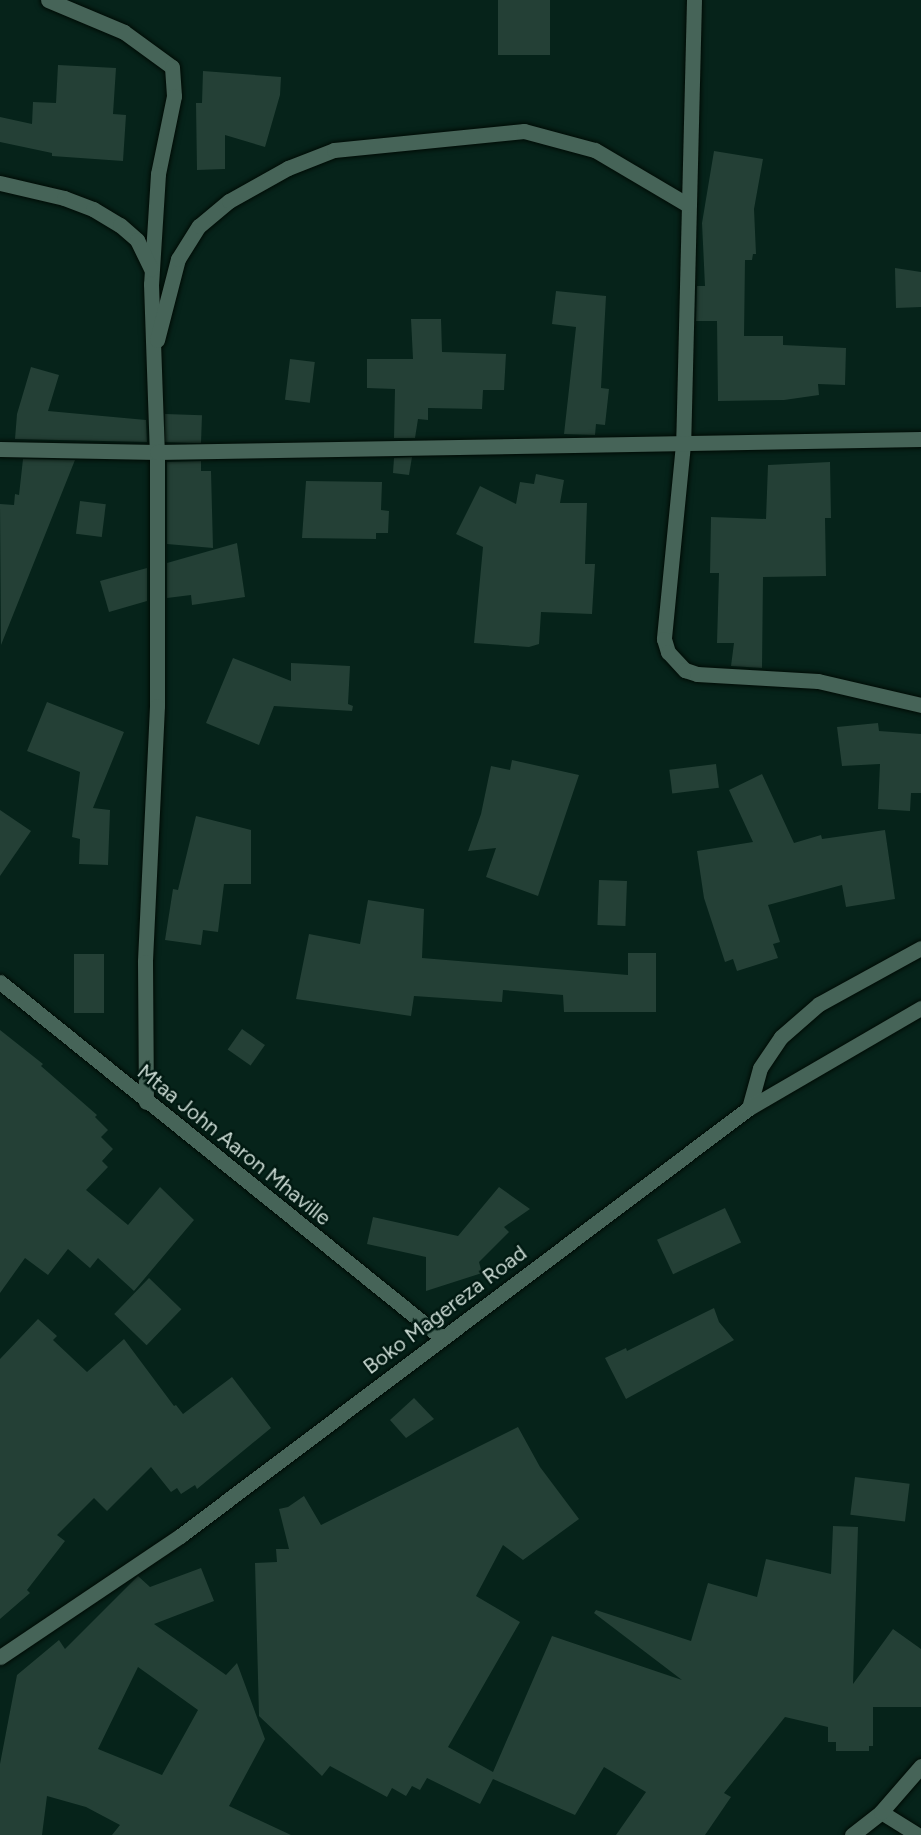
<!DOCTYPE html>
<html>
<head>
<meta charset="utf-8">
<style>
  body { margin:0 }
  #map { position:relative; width:921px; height:1835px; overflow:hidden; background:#06231a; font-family:Figtree,sans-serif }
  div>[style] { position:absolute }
  .building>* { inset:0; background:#244036; transform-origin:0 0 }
  .roads { filter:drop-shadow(0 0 2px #000b05) drop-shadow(0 0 2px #000b05) }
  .minor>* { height:15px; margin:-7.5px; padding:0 7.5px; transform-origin:7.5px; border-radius:7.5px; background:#466458 }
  span { translate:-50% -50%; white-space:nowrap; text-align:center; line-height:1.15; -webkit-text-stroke:5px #001911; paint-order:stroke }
  .street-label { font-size:21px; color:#cadad3 }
</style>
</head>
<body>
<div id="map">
  <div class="building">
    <div style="left:498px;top:0;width:52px;height:55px"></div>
    <div style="clip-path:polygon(58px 65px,116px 68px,113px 114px,126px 115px,123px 161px,52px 156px,52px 153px,0 142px,0 117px,32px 124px,33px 102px,56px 103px)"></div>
    <div style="clip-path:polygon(203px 71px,281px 77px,280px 95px,265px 147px,225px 135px,225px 169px,197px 170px,196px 103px,202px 103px)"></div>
    <div style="clip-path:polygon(714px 151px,763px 159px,754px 209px,756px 254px,753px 254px,752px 260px,745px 260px,744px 336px,783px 336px,783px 345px,846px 348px,845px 385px,818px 384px,819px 395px,784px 400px,718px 401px,717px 321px,696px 321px,697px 286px,705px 286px,702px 223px)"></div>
    <div style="clip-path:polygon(895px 268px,921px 272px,921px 307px,896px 308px)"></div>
    <div style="clip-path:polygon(556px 291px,606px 296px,601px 388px,609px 389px,605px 425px,596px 424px,595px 435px,564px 434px,576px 327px,552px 324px)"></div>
    <div style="clip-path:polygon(411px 319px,441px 319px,442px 352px,506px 354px,504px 390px,483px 390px,482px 409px,428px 408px,428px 420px,418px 419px,415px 438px,394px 438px,395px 389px,367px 388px,367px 359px,413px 359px)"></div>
    <div style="left:290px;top:359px;width:25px;height:41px;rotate:7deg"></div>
    <div style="clip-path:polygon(31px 367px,59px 375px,48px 411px,146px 420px,147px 442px,15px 439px,17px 414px)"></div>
    <div style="left:165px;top:414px;width:37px;height:28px;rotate:2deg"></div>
    <div style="clip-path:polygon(412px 457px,409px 475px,393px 473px,394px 458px)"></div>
    <div style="clip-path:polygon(23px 459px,75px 460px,1px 645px,0 504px,14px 505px,15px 494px,19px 495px)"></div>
    <div style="clip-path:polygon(201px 461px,201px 471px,211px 471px,213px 548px,167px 544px,167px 462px)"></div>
    <div style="clip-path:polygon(830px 462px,831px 518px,825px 518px,826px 576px,763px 577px,762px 668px,731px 666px,734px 643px,717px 643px,719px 573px,710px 573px,711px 517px,766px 519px,768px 465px)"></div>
    <div style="clip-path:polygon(536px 474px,564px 480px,560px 503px,587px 503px,585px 564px,595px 564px,592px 614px,541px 612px,539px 644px,529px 647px,474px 643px,483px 547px,456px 534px,480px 486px,516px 504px,520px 482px,534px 484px)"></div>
    <div style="clip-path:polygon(306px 481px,382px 482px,381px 510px,389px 511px,388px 533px,376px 533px,376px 539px,302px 538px)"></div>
    <div style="left:80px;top:501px;width:26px;height:33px;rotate:7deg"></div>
    <div style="clip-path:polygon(237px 543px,245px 597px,192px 605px,191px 595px,167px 598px,167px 563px)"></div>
    <div style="clip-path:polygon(147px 568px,147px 601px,109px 612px,100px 581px)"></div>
    <div style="clip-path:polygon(233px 658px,291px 681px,291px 663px,350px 666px,348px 704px,353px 706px,352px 711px,274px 706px,259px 745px,206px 723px)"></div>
    <div style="clip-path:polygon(47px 702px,124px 732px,93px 808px,110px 810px,108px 865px,79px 864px,80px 839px,72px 837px,80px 772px,27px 751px)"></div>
    <div style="clip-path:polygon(878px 723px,879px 731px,921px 734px,921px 793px,911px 793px,910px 811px,878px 809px,880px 764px,842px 766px,837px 727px)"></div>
    <div style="clip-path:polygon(512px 760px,579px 775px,538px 896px,486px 877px,496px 848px,468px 851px,481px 814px,491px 766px,510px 770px)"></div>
    <div style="left:716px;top:764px;width:24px;height:47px;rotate:83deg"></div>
    <div style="clip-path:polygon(762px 774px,794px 843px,821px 835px,822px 839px,885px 830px,895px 899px,846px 907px,842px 885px,768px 905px,780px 942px,773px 944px,778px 958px,737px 971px,733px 959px,725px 962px,704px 898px,697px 851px,753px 842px,729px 790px)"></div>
    <div style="clip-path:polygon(0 810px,31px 831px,0 876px)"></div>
    <div style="clip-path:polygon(196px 816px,251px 830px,251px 884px,224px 884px,218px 932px,203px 930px,201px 945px,165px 940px,173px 889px,178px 890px)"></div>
    <div style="left:599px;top:880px;width:28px;height:45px;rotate:2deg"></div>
    <div style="clip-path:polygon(368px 900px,424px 909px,422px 958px,628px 975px,628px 953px,656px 953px,656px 1012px,564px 1012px,563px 995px,503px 990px,502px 1002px,414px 996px,411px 1016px,296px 999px,309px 934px,360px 944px)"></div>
    <div style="left:74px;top:954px;width:30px;height:59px"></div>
    <div style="left:242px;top:1029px;width:28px;height:25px;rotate:35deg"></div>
    <div style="clip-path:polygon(0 1030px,43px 1064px,41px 1066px,97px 1115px,95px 1117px,108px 1130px,101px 1137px,113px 1149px,102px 1161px,108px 1167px,86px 1190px,128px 1225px,160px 1187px,194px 1220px,134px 1291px,98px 1258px,90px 1268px,68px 1249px,48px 1275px,25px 1258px,0 1293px)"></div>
    <div style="clip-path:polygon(499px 1187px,530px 1209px,504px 1227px,509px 1232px,479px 1262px,482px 1273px,426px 1291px,426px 1257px,367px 1244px,373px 1217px,458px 1236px)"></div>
    <div style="left:725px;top:1208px;width:38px;height:75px;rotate:65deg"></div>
    <div style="left:149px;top:1278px;width:45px;height:50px;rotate:44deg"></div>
    <div style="clip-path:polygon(714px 1308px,719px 1322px,734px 1340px,626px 1399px,605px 1358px,626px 1348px,627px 1351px)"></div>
    <div style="clip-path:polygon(38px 1319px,57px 1336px,53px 1340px,87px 1372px,124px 1339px,174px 1406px,176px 1405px,183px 1414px,232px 1377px,271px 1428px,197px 1489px,195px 1485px,181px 1494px,177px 1488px,171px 1492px,151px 1467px,107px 1511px,94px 1498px,57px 1535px,65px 1541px,27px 1590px,30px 1593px,0 1619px,0 1359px)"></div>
    <div style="clip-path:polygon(414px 1398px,434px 1419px,406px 1438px,390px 1420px)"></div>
    <div style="clip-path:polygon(518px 1427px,540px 1467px,579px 1519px,523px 1560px,503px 1545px,476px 1596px,520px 1622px,448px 1747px,493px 1772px,552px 1636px,682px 1680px,594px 1613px,596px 1610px,691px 1641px,708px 1583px,757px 1597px,766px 1559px,831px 1574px,833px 1526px,858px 1527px,853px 1684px,893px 1629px,921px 1649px,921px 1707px,873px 1707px,873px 1746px,869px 1746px,869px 1751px,836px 1751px,836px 1742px,828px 1742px,828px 1727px,785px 1717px,724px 1793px,731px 1797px,705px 1835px,616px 1835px,646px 1792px,604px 1767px,575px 1815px,493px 1779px,480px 1804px,427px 1778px,420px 1790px,412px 1786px,406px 1796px,392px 1788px,387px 1797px,330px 1766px,322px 1776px,259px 1716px,255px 1563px,277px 1562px,276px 1549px,289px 1549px,279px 1509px,288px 1507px,304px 1496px,321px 1525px)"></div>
    <div style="left:855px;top:1477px;width:55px;height:38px;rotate:7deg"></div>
    <div style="clip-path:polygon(evenodd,201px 1568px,214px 1601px,154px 1624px,226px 1675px,237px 1663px,265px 1739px,229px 1806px,291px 1835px,112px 1835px,120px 1825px,86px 1807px,47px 1796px,42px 1835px,0 1835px,0 1764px,17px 1675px,59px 1640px,65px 1649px,138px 1576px,150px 1587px,201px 1568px,138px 1667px,198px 1710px,162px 1775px,98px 1749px,138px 1667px)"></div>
  </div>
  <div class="roads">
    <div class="minor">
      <div style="left:48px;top:0;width:82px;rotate:22.8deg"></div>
      <div style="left:124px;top:32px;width:59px;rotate:36.1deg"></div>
      <div style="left:172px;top:67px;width:29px;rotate:86deg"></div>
      <div style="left:174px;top:96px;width:80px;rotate:101.6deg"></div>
      <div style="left:158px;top:174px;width:110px;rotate:93.6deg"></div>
      <div style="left:151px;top:284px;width:168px;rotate:88deg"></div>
      <div style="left:157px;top:452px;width:254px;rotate:90deg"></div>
      <div style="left:157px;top:706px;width:256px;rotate:92.7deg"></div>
      <div style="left:145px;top:962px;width:140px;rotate:89.6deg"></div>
      <div style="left:694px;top:0;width:444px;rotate:91.4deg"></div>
      <div style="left:683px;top:444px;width:196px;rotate:95.6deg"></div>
      <div style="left:664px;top:639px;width:14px;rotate:73deg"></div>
      <div style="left:668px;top:652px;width:25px;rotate:47deg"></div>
      <div style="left:685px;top:670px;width:13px;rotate:18deg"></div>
      <div style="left:697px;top:674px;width:121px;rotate:3.3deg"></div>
      <div style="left:818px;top:681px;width:106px;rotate:13.1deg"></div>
      <div style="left:0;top:183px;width:66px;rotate:13.2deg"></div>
      <div style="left:64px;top:198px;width:31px;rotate:21deg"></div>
      <div style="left:93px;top:209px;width:31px;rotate:31deg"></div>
      <div style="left:120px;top:225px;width:23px;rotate:41deg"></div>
      <div style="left:137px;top:240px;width:32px;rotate:64deg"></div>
      <div style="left:157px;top:340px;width:84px;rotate:-75.5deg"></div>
      <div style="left:178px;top:259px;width:39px;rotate:-58deg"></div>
      <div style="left:199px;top:226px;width:39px;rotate:-40deg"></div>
      <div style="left:229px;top:201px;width:68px;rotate:-29.2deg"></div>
      <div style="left:288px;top:168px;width:49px;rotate:-21.4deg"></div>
      <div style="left:334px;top:150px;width:191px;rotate:-5.7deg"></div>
      <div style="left:524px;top:131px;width:73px;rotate:15deg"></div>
      <div style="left:595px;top:150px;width:108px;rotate:30.6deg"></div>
      <div style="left:0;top:449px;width:157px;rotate:1.1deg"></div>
      <div style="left:157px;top:452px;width:764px;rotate:-0.97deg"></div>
      <div style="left:0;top:982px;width:568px;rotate:38.85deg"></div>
      <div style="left:749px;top:1108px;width:41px;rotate:-74.6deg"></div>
      <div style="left:760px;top:1068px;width:37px;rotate:-56deg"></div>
      <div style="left:781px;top:1037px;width:50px;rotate:-41deg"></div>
      <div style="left:819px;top:1004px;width:116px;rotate:-28.8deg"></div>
      <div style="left:0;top:1657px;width:217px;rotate:-33.9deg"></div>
      <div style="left:180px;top:1536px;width:712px;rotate:-36.95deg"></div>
      <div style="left:749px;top:1108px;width:199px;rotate:-30.2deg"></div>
      <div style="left:881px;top:1812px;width:44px;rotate:31.9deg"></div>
      <div style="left:852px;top:1835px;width:37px;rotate:-38deg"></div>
      <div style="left:881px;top:1812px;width:61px;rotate:-49deg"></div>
    </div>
  </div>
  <div class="street-label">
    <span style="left:234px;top:1145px;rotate:39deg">Mtaa John Aaron Mhaville</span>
    <span style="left:445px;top:1310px;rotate:-37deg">Boko Magereza Road</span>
  </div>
</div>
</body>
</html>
